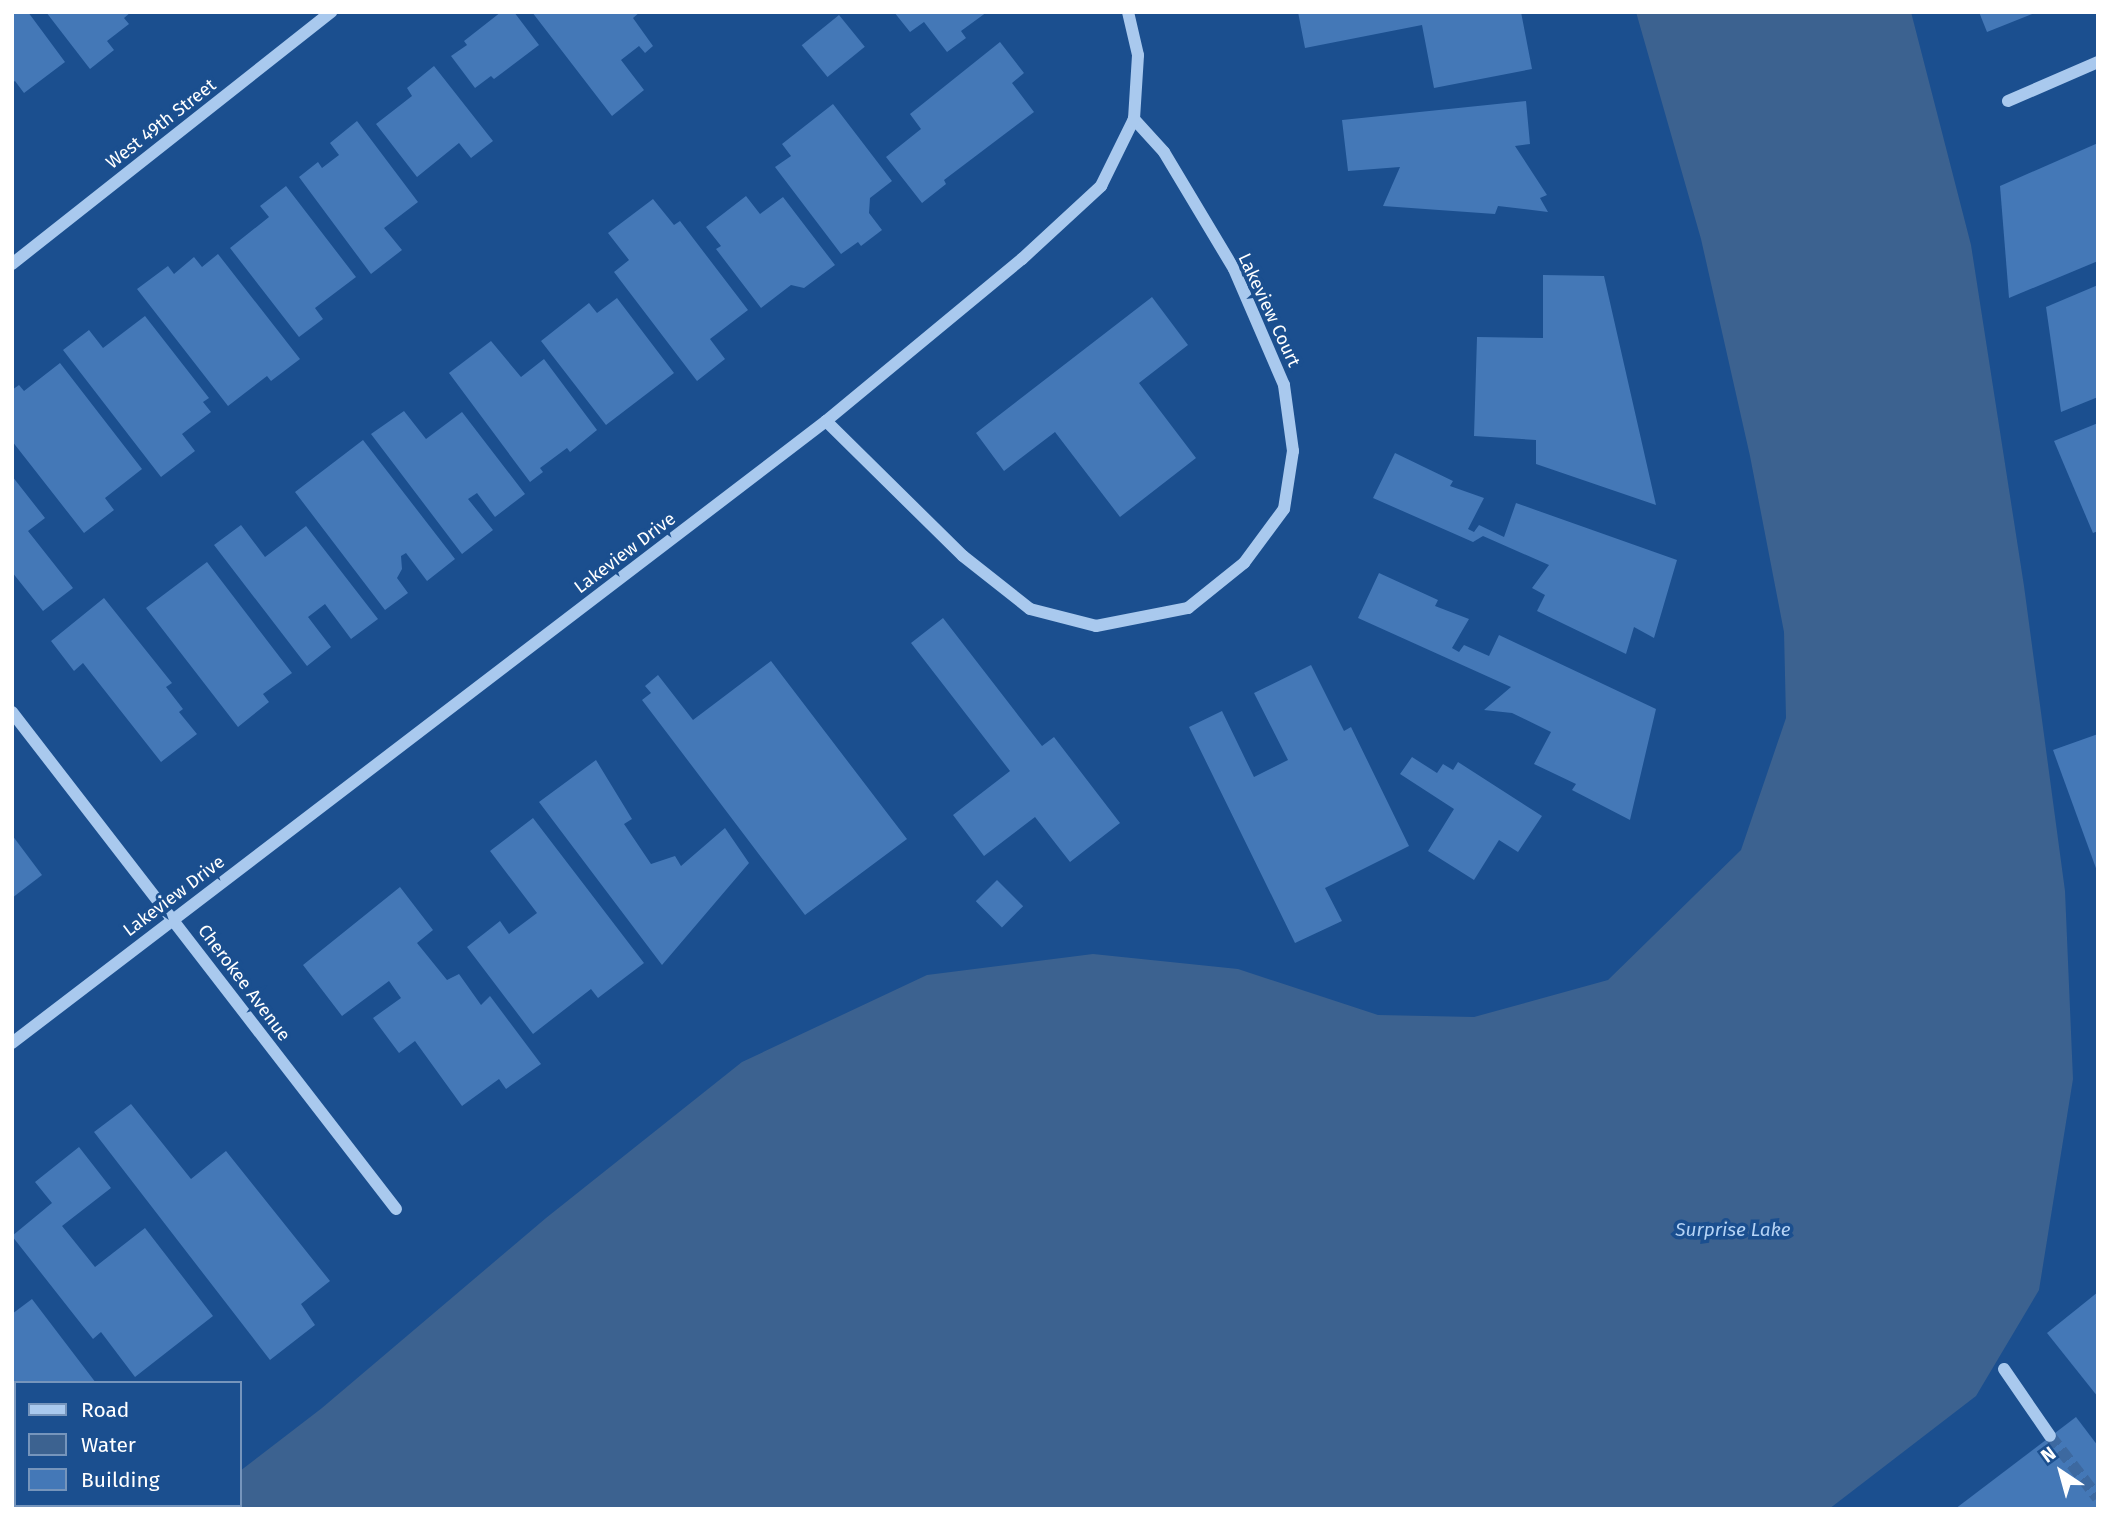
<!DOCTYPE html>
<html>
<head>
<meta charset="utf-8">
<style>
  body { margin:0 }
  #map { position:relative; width:2110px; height:1521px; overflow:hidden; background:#1b4f8f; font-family:"Fira Sans",sans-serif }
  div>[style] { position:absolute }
  .water>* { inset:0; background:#3c6290 }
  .building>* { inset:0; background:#4478b7; transform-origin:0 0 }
  .minor-tunnel>* { height:12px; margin-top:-6px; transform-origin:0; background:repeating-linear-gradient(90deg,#3d69a0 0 12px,transparent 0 18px) }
  .minor>* { height:12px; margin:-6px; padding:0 6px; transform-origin:6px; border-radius:6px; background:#a9c9ee }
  span { translate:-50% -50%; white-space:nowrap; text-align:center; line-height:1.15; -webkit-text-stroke:7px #1b4f8f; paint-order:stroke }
  .street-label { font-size:18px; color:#fff }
  .water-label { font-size:19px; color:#b5d3f5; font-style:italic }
  .frame { position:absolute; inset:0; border:14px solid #fff; pointer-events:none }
  .legend { position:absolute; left:14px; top:1381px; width:228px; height:126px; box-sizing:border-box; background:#1b4f8f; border:2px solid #7695bc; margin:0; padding:9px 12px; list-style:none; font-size:21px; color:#fff }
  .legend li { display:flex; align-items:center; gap:14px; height:35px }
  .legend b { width:35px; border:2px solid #7695bc }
  .north { position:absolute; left:2026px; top:1437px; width:70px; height:70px; -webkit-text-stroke:5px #1b4f8f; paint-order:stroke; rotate:324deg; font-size:19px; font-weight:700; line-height:28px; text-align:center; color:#fff }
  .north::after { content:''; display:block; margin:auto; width:24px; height:32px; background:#fff; clip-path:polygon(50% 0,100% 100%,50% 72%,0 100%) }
</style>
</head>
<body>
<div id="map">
  <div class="water">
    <div style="clip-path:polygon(1636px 12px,1911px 12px,1971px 245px,2024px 586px,2065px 891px,2073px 1079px,2039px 1290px,1976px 1396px,1829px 1509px,191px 1509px,195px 1505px,240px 1505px,240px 1471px,322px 1408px,546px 1218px,742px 1062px,927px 975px,1093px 954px,1238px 969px,1378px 1015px,1474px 1017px,1608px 980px,1741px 850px,1786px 718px,1784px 632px,1750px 456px,1701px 239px)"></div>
  </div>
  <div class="building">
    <div style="clip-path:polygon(12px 12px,28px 12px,65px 62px,24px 93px,15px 81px,12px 83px)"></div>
    <div style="clip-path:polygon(46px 12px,131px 12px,124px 18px,129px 24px,107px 41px,114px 50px,90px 69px)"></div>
    <div style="clip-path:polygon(501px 12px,514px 12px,539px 45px,494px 79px,491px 76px,475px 88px,451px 56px,467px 45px,464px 41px)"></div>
    <div style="clip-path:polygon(532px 12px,640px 12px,633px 18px,653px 46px,645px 53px,639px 46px,621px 60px,644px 90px,612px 116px)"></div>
    <div style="clip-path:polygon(894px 12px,987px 12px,961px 31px,966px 38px,947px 52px,924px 22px,910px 32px)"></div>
    <div style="clip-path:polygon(1298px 12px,1521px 12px,1532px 69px,1434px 88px,1422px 25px,1305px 48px)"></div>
    <div style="clip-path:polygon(1979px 12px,2037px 12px,1987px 32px)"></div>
    <div style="left:839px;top:15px;width:41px;height:48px;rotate:51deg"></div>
    <div style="clip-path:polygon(1000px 42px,1024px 73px,1012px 83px,1034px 112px,944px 180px,946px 184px,922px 203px,886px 157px,921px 129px,910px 114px)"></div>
    <div style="clip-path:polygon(434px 66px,493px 141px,471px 158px,459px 143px,417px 177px,376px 124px,412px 96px,407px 88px)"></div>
    <div style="clip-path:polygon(1526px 101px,1530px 144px,1515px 146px,1547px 195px,1540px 198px,1548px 212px,1498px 206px,1495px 214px,1383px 206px,1400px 167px,1348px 171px,1342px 120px)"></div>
    <div style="clip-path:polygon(833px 104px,892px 181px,870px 198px,869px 213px,882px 230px,861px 246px,858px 242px,841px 254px,775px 167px,791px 156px,782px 144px)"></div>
    <div style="clip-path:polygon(357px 121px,418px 202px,384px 228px,402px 250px,371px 274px,299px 177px,318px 162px,322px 168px,339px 155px,330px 143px)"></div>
    <div style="clip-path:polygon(2098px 143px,2098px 261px,2009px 298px,2000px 186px)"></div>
    <div style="clip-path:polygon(286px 186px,356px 277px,315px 308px,323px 319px,299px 337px,230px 248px,269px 217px,260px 206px)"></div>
    <div style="clip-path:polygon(746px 196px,760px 214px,783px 197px,835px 265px,804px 288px,791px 285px,761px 308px,716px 249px,721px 246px,706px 227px)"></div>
    <div style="clip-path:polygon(653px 199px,674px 225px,680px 221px,748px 310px,710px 339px,725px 359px,697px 381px,614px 272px,629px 260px,608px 233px)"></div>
    <div style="clip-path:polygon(218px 254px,300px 359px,271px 381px,267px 376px,228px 406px,137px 289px,168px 266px,174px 274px,194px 257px,202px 267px)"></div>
    <div style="clip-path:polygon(1543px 275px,1604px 276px,1656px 505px,1536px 464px,1536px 440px,1474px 436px,1477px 337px,1543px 338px)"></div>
    <div style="clip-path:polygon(2098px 285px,2098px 397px,2061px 412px,2046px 307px)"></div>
    <div style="clip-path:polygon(1152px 297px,1188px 345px,1139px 383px,1196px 458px,1120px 517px,1055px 432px,1004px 471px,976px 433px)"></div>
    <div style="clip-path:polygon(617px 298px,674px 373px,606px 425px,541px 341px,589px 303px,597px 313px)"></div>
    <div style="clip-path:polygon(145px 316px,209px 398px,203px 402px,211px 412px,182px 434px,195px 451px,161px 477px,63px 350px,89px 330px,103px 348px)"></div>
    <div style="clip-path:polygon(491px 341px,521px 377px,544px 359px,597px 430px,570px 452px,567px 448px,540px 468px,543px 472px,530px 482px,449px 373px)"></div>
    <div style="clip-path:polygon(60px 363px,142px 469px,105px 498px,114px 510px,84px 533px,12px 441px,12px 390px,19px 385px,24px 391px)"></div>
    <div style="clip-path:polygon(404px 411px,426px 439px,462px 412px,525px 494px,495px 517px,477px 493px,468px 499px,493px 530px,462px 554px,371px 434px)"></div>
    <div style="clip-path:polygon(2098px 423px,2098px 531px,2093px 533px,2054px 441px)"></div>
    <div style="clip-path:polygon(363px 440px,455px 559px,427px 581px,406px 553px,401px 556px,402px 569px,397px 578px,408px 593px,385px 610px,295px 492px)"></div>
    <div style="clip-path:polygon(1395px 453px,1453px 481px,1450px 486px,1484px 498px,1468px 529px,1474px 532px,1479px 525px,1504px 537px,1516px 503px,1677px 560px,1654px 638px,1634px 627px,1626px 654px,1537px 611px,1545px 595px,1532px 588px,1549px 565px,1483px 536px,1473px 542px,1373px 498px)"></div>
    <div style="clip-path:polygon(12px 476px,45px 518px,28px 531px,73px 588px,43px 611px,12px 572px)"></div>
    <div style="clip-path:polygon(241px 525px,265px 557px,306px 526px,378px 619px,351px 639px,325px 604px,308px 617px,331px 647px,307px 666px,214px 545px)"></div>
    <div style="clip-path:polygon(207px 562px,292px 673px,263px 694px,269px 702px,238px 727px,146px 608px)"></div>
    <div style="clip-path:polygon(1379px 573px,1438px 600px,1435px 606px,1469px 619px,1452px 648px,1459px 652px,1464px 645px,1489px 656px,1499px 635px,1656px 709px,1630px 820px,1572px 790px,1576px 784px,1534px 764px,1551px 732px,1512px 713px,1484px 710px,1511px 687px,1358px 618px)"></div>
    <div style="clip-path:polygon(104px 598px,172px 683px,166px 687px,183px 709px,179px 712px,197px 734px,161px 762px,83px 663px,74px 671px,51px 641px)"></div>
    <div style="clip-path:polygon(943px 618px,1042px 746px,1054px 737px,1120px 823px,1070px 862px,1035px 817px,984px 856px,953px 815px,1010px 771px,911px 643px)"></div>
    <div style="clip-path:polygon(771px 661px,907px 839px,805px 915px,642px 700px,651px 693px,645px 686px,658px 675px,693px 720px)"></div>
    <div style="clip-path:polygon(1311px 665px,1344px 731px,1351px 727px,1409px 846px,1325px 888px,1342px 921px,1295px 943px,1189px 727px,1222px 711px,1254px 777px,1288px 760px,1254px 693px)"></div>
    <div style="clip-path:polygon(2098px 734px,2098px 871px,2097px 871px,2053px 750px)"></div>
    <div style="clip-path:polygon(1412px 757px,1437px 773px,1443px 764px,1453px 770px,1458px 762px,1542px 816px,1518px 852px,1499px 840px,1474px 880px,1428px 851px,1454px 809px,1400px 774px)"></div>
    <div style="clip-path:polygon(596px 760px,632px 819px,624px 824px,651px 864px,675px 856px,681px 866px,725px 828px,749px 863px,662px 965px,539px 802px)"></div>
    <div style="clip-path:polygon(533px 818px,644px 963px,598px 998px,591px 989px,533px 1034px,467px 947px,500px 921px,509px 934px,537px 913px,490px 851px)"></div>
    <div style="clip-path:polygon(12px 835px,42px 875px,12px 898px)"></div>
    <div style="left:997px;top:880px;width:37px;height:30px;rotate:45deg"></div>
    <div style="clip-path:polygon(400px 887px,433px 930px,417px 943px,447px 980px,459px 974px,481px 1005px,490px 996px,541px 1064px,506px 1089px,499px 1079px,462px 1106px,415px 1041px,399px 1053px,373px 1018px,401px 998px,389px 981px,342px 1016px,303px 965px)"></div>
    <div style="clip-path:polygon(131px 1104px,191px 1179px,226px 1151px,330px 1281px,301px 1304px,315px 1325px,270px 1360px,94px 1132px)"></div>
    <div style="clip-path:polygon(79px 1147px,111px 1188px,62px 1226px,95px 1267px,145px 1228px,213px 1316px,135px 1377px,101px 1332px,93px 1339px,12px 1236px,52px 1203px,35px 1182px)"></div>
    <div style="clip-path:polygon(2098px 1292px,2098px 1397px,2047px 1333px)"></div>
    <div style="clip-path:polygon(32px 1299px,96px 1383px,16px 1383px,16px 1463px,12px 1459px,12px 1314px)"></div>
    <div style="clip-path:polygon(2076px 1417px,2098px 1446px,2098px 1509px,1955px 1509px)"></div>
  </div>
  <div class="minor-tunnel">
    <div style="left:2050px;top:1436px;width:78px;rotate:52.3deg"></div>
  </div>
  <div class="minor">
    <div style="left:2008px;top:101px;width:98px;rotate:-23.4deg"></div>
    <div style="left:12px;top:264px;width:407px;rotate:-38.3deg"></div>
    <div style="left:826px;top:421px;width:192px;rotate:44.6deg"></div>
    <div style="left:963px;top:556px;width:85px;rotate:38.3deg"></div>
    <div style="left:1030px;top:609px;width:68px;rotate:14.4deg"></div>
    <div style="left:1096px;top:626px;width:94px;rotate:-11.1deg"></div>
    <div style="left:1188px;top:608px;width:72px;rotate:-38.8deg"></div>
    <div style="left:1244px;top:563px;width:67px;rotate:-53.5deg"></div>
    <div style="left:1284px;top:509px;width:59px;rotate:-81.2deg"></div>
    <div style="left:1293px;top:451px;width:67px;rotate:-97.8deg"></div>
    <div style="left:1284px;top:385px;width:126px;rotate:-113.3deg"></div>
    <div style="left:1234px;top:269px;width:136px;rotate:-120.9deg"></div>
    <div style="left:1164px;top:152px;width:45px;rotate:-132.3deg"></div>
    <div style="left:12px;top:712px;width:628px;rotate:52.31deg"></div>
    <div style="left:12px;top:1043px;width:1024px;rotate:-37.38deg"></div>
    <div style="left:826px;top:421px;width:254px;rotate:-39.6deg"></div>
    <div style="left:1022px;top:259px;width:108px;rotate:-42.7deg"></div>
    <div style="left:1101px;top:186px;width:75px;rotate:-63.8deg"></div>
    <div style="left:1134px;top:119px;width:64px;rotate:-86.4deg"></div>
    <div style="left:1138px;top:55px;width:44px;rotate:-103.1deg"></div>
    <div style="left:2004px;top:1369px;width:81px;rotate:55.5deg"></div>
  </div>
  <div class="street-label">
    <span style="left:161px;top:124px;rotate:-38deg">West 49th Street</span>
    <span style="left:1269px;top:310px;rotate:65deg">Lakeview Court</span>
    <span style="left:625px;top:553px;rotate:-37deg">Lakeview Drive</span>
    <span style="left:174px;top:896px;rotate:-37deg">Lakeview Drive</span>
    <span style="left:244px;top:983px;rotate:53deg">Cherokee Avenue</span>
  </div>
  <div class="water-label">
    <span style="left:1733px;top:1230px">Surprise Lake</span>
  </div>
  <div class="frame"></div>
  <ul class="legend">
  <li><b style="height:9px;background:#a9c9ee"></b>Road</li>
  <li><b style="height:19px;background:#3c6290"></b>Water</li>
  <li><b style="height:19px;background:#4478b7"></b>Building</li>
  </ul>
  <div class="north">N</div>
</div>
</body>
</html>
